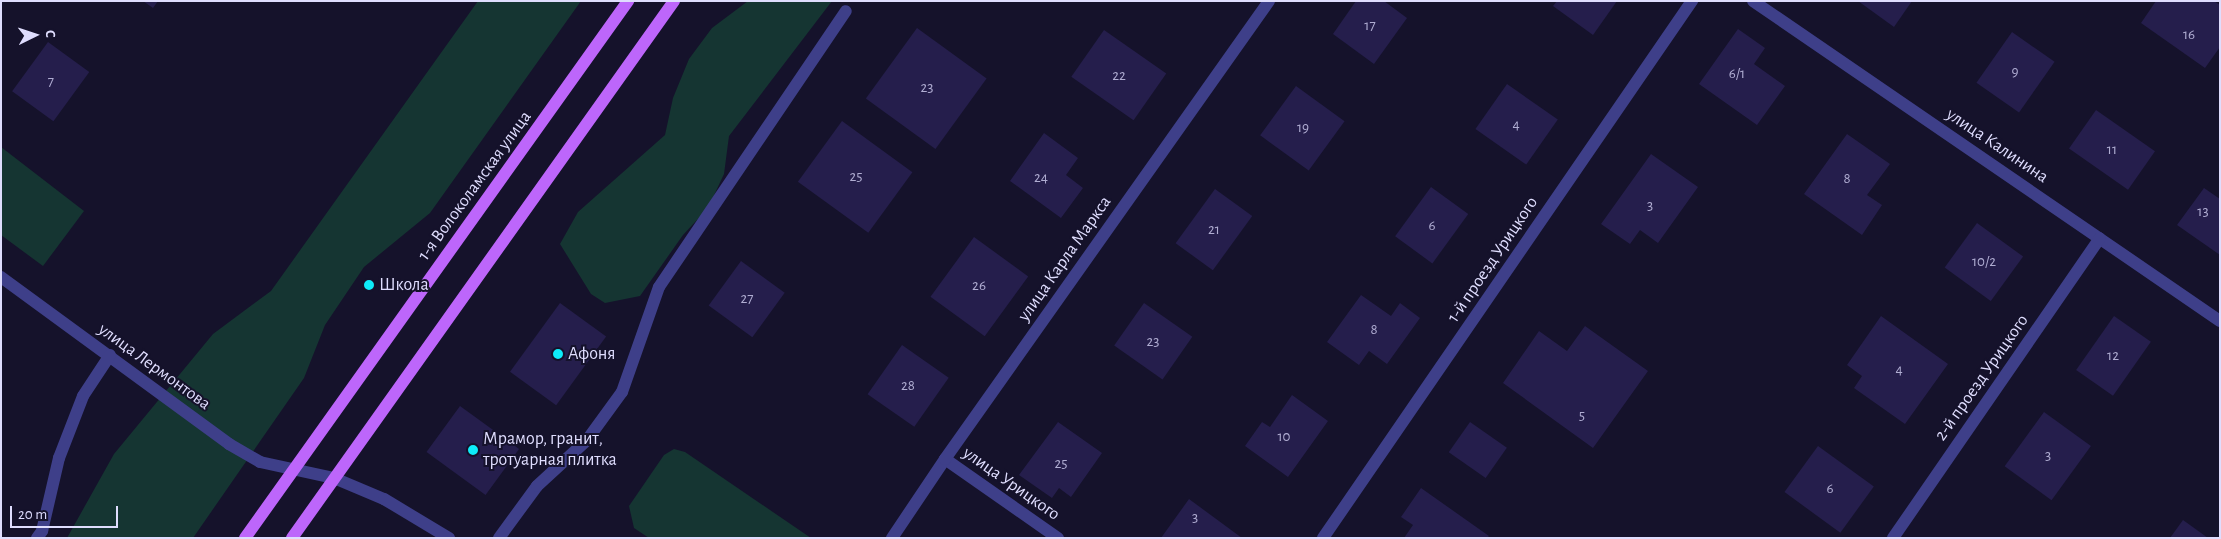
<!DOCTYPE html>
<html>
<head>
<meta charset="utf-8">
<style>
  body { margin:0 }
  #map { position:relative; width:2221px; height:539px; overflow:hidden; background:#15122b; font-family:"Alegreya Sans",sans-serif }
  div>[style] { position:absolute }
  .green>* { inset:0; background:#153532 }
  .building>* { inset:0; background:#251e4c; transform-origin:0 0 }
  .lane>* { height:12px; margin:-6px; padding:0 6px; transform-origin:6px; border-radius:6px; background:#3e3f89 }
  .street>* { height:12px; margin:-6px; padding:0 6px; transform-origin:6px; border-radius:6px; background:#3e3f89 }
  .primary>* { height:12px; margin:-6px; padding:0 6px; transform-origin:6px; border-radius:6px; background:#bd66fb }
  .dots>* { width:14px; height:14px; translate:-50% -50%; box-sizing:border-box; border:2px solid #15122b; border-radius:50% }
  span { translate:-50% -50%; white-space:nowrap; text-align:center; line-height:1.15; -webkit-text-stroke:4px #15122b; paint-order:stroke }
  .number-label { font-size:15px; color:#b0add2 }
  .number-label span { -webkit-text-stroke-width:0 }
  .street-label { font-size:18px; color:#dfddfe }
  .poi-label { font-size:18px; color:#dfddfe }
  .left { translate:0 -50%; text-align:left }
  .frame { position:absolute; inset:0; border:2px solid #dfddfe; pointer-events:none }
  .north { position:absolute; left:10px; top:10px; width:50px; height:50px; -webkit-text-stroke:4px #15122b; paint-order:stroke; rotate:86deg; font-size:14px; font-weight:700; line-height:20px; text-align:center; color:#dfddfe }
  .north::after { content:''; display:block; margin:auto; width:18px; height:22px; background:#dfddfe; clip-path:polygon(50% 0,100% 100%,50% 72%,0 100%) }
  .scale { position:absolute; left:10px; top:506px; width:108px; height:22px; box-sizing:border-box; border:2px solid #dfddfe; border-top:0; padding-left:6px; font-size:15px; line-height:18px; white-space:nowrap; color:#dfddfe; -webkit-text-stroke:4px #15122b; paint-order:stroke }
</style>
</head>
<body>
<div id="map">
  <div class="green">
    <div style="clip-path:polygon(478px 1px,581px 1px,430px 213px,364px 267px,325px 325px,304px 378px,193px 538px,67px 538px,114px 454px,213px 334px,271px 291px)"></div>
    <div style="clip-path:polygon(748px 1px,832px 1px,729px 136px,724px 174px,708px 208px,683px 235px,640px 296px,605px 303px,591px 294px,560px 244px,578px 212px,665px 135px,673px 98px,689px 59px,712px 28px)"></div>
    <div style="clip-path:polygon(1px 147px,84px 211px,43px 266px,1px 235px)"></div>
    <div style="clip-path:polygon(674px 449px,685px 452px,811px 538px,649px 538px,634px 528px,629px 506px,664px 455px)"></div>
  </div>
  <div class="building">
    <div style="clip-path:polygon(143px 1px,158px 1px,153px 8px)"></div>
    <div style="clip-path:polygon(1356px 1px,1384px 1px,1407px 18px,1374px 64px,1333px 34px)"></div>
    <div style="clip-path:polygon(1557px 1px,1617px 1px,1593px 35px,1553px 6px)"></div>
    <div style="clip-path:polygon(1858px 1px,1912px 1px,1894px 27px)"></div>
    <div style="clip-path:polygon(2156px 1px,2214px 1px,2220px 5px,2220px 47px,2205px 68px,2141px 23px)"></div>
    <div style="left:917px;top:28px;width:86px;height:87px;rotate:36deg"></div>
    <div style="clip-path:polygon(1738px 29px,1765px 48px,1754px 64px,1785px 86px,1757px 125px,1699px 84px)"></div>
    <div style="left:1104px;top:30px;width:76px;height:57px;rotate:35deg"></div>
    <div style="left:2012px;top:32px;width:52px;height:62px;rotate:35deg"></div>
    <div style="left:48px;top:42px;width:51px;height:61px;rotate:36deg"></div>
    <div style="left:1507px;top:84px;width:62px;height:55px;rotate:35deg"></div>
    <div style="left:1296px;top:86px;width:60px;height:61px;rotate:36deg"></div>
    <div style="left:2096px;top:110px;width:72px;height:47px;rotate:35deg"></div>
    <div style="left:842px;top:121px;width:87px;height:75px;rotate:36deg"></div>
    <div style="clip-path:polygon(1044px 133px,1078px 158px,1066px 175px,1083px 188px,1061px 218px,1010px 181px)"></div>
    <div style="clip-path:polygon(1847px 134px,1890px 164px,1867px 195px,1882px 205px,1862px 235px,1804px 194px)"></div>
    <div style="clip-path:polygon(1651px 154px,1698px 187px,1658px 243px,1640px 230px,1630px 244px,1601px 224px)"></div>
    <div style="left:1431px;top:187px;width:46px;height:61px;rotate:36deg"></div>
    <div style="clip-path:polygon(2204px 188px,2220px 199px,2220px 255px,2177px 225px)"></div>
    <div style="left:1215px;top:189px;width:46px;height:67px;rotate:36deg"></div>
    <div style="left:1977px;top:223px;width:57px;height:55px;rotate:36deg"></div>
    <div style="left:974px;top:237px;width:67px;height:74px;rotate:36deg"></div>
    <div style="left:741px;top:261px;width:54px;height:55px;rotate:36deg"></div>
    <div style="clip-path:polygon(1361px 295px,1391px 316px,1400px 303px,1420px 318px,1387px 364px,1369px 351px,1359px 365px,1327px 342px)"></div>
    <div style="left:560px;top:303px;width:57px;height:85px;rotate:36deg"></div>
    <div style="left:1144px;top:303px;width:59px;height:52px;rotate:35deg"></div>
    <div style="clip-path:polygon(1881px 316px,1948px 364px,1905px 424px,1854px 388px,1862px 376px,1847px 365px)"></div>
    <div style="left:2114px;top:316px;width:45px;height:66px;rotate:35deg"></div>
    <div style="clip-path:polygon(1585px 326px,1648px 371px,1593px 448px,1503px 383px,1539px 331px,1567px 351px)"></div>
    <div style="left:902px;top:345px;width:57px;height:60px;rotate:35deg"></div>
    <div style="clip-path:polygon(1292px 395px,1328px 421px,1288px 477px,1245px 446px,1262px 422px,1270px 427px)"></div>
    <div style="left:460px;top:406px;width:73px;height:57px;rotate:36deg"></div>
    <div style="left:2044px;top:412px;width:58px;height:67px;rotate:36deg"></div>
    <div style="clip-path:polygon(1058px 422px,1102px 453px,1071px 497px,1059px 488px,1052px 498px,1019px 475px)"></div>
    <div style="left:1470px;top:422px;width:45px;height:37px;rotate:35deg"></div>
    <div style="left:1818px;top:446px;width:69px;height:57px;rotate:36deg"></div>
    <div style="clip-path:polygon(1421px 488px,1489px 536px,1487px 538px,1404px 538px,1413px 525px,1401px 517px)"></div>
    <div style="clip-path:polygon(1189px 499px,1242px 538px,1161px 538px)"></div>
    <div style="clip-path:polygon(2183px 520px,2208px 538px,2170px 538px)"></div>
  </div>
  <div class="lane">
    <div style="left:499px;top:538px;width:64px;rotate:-53.8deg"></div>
    <div style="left:537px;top:486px;width:68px;rotate:-42.6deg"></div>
    <div style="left:587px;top:440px;width:59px;rotate:-53.9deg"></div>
    <div style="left:622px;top:392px;width:111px;rotate:-70.6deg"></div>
    <div style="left:659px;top:287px;width:333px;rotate:-55.9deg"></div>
  </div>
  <div class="street">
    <div style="left:1753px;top:1px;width:566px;rotate:34.42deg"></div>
    <div style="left:1px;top:277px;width:283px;rotate:36.2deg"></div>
    <div style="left:229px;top:444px;width:36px;rotate:30deg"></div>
    <div style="left:260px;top:462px;width:76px;rotate:12.2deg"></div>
    <div style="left:334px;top:478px;width:54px;rotate:22.8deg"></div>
    <div style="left:384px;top:499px;width:76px;rotate:31deg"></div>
    <div style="left:945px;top:459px;width:138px;rotate:35deg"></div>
    <div style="left:37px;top:538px;width:9px;rotate:-54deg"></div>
    <div style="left:42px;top:531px;width:75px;rotate:-76.9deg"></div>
    <div style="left:59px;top:458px;width:66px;rotate:-68.8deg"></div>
    <div style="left:83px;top:396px;width:49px;rotate:-56.6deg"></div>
    <div style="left:892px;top:538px;width:95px;rotate:-56.1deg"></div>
    <div style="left:945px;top:459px;width:561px;rotate:-54.72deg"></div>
    <div style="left:1323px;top:538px;width:652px;rotate:-55.51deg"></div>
    <div style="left:1893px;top:538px;width:364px;rotate:-55.4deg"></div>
  </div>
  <div class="primary">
    <div style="left:245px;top:538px;width:660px;rotate:-54.5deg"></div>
    <div style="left:292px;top:538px;width:659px;rotate:-54.57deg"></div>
  </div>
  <div class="dots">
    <div style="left:369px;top:285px;background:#0eecf9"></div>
    <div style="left:558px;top:354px;background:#0eecf9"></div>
    <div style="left:473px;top:450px;background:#0eecf9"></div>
  </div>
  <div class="number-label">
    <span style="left:1370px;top:26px">17</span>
    <span style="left:2189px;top:35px">16</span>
    <span style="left:2015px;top:72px">9</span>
    <span style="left:1737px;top:74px">6/1</span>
    <span style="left:1119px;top:76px">22</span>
    <span style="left:51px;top:82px">7</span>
    <span style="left:927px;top:88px">23</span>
    <span style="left:1516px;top:125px">4</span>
    <span style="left:1303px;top:128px">19</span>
    <span style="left:2112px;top:150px">11</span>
    <span style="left:856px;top:177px">25</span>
    <span style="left:1041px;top:178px">24</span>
    <span style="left:1847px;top:179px">8</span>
    <span style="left:1650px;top:206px">3</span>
    <span style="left:2203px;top:212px">13</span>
    <span style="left:1432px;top:226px">6</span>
    <span style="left:1214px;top:230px">21</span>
    <span style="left:1984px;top:262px">10/2</span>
    <span style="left:979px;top:286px">26</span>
    <span style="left:747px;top:299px">27</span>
    <span style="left:1374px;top:330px">8</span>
    <span style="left:1153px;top:342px">23</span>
    <span style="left:2113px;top:356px">12</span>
    <span style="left:1899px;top:370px">4</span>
    <span style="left:908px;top:386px">28</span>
    <span style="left:1582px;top:416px">5</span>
    <span style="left:1284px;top:437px">10</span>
    <span style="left:2048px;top:456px">3</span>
    <span style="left:1061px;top:464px">25</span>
    <span style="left:1830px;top:489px">6</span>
    <span style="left:1195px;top:518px">3</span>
  </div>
  <div class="street-label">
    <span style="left:1997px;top:146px;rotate:34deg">улица Калинина</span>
    <span style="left:475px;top:186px;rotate:-54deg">1-я Волоколамская улица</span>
    <span style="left:1065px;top:259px;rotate:-55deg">улица Карла Маркса</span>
    <span style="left:1493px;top:260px;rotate:-56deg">1-й проезд Урицкого</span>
    <span style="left:154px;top:367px;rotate:36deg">улица Лермонтова</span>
    <span style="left:1982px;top:378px;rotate:-55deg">2-й проезд Урицкого</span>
    <span style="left:1011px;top:484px;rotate:35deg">улица Урицкого</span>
  </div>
  <div class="poi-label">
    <span class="left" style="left:379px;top:285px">Школа</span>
    <span class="left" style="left:568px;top:354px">Афоня</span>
    <span class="left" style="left:483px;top:450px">Мрамор, гранит,<br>тротуарная плитка</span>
  </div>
  <div class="frame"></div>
  <div class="north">С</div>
  <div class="scale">20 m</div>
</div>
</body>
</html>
